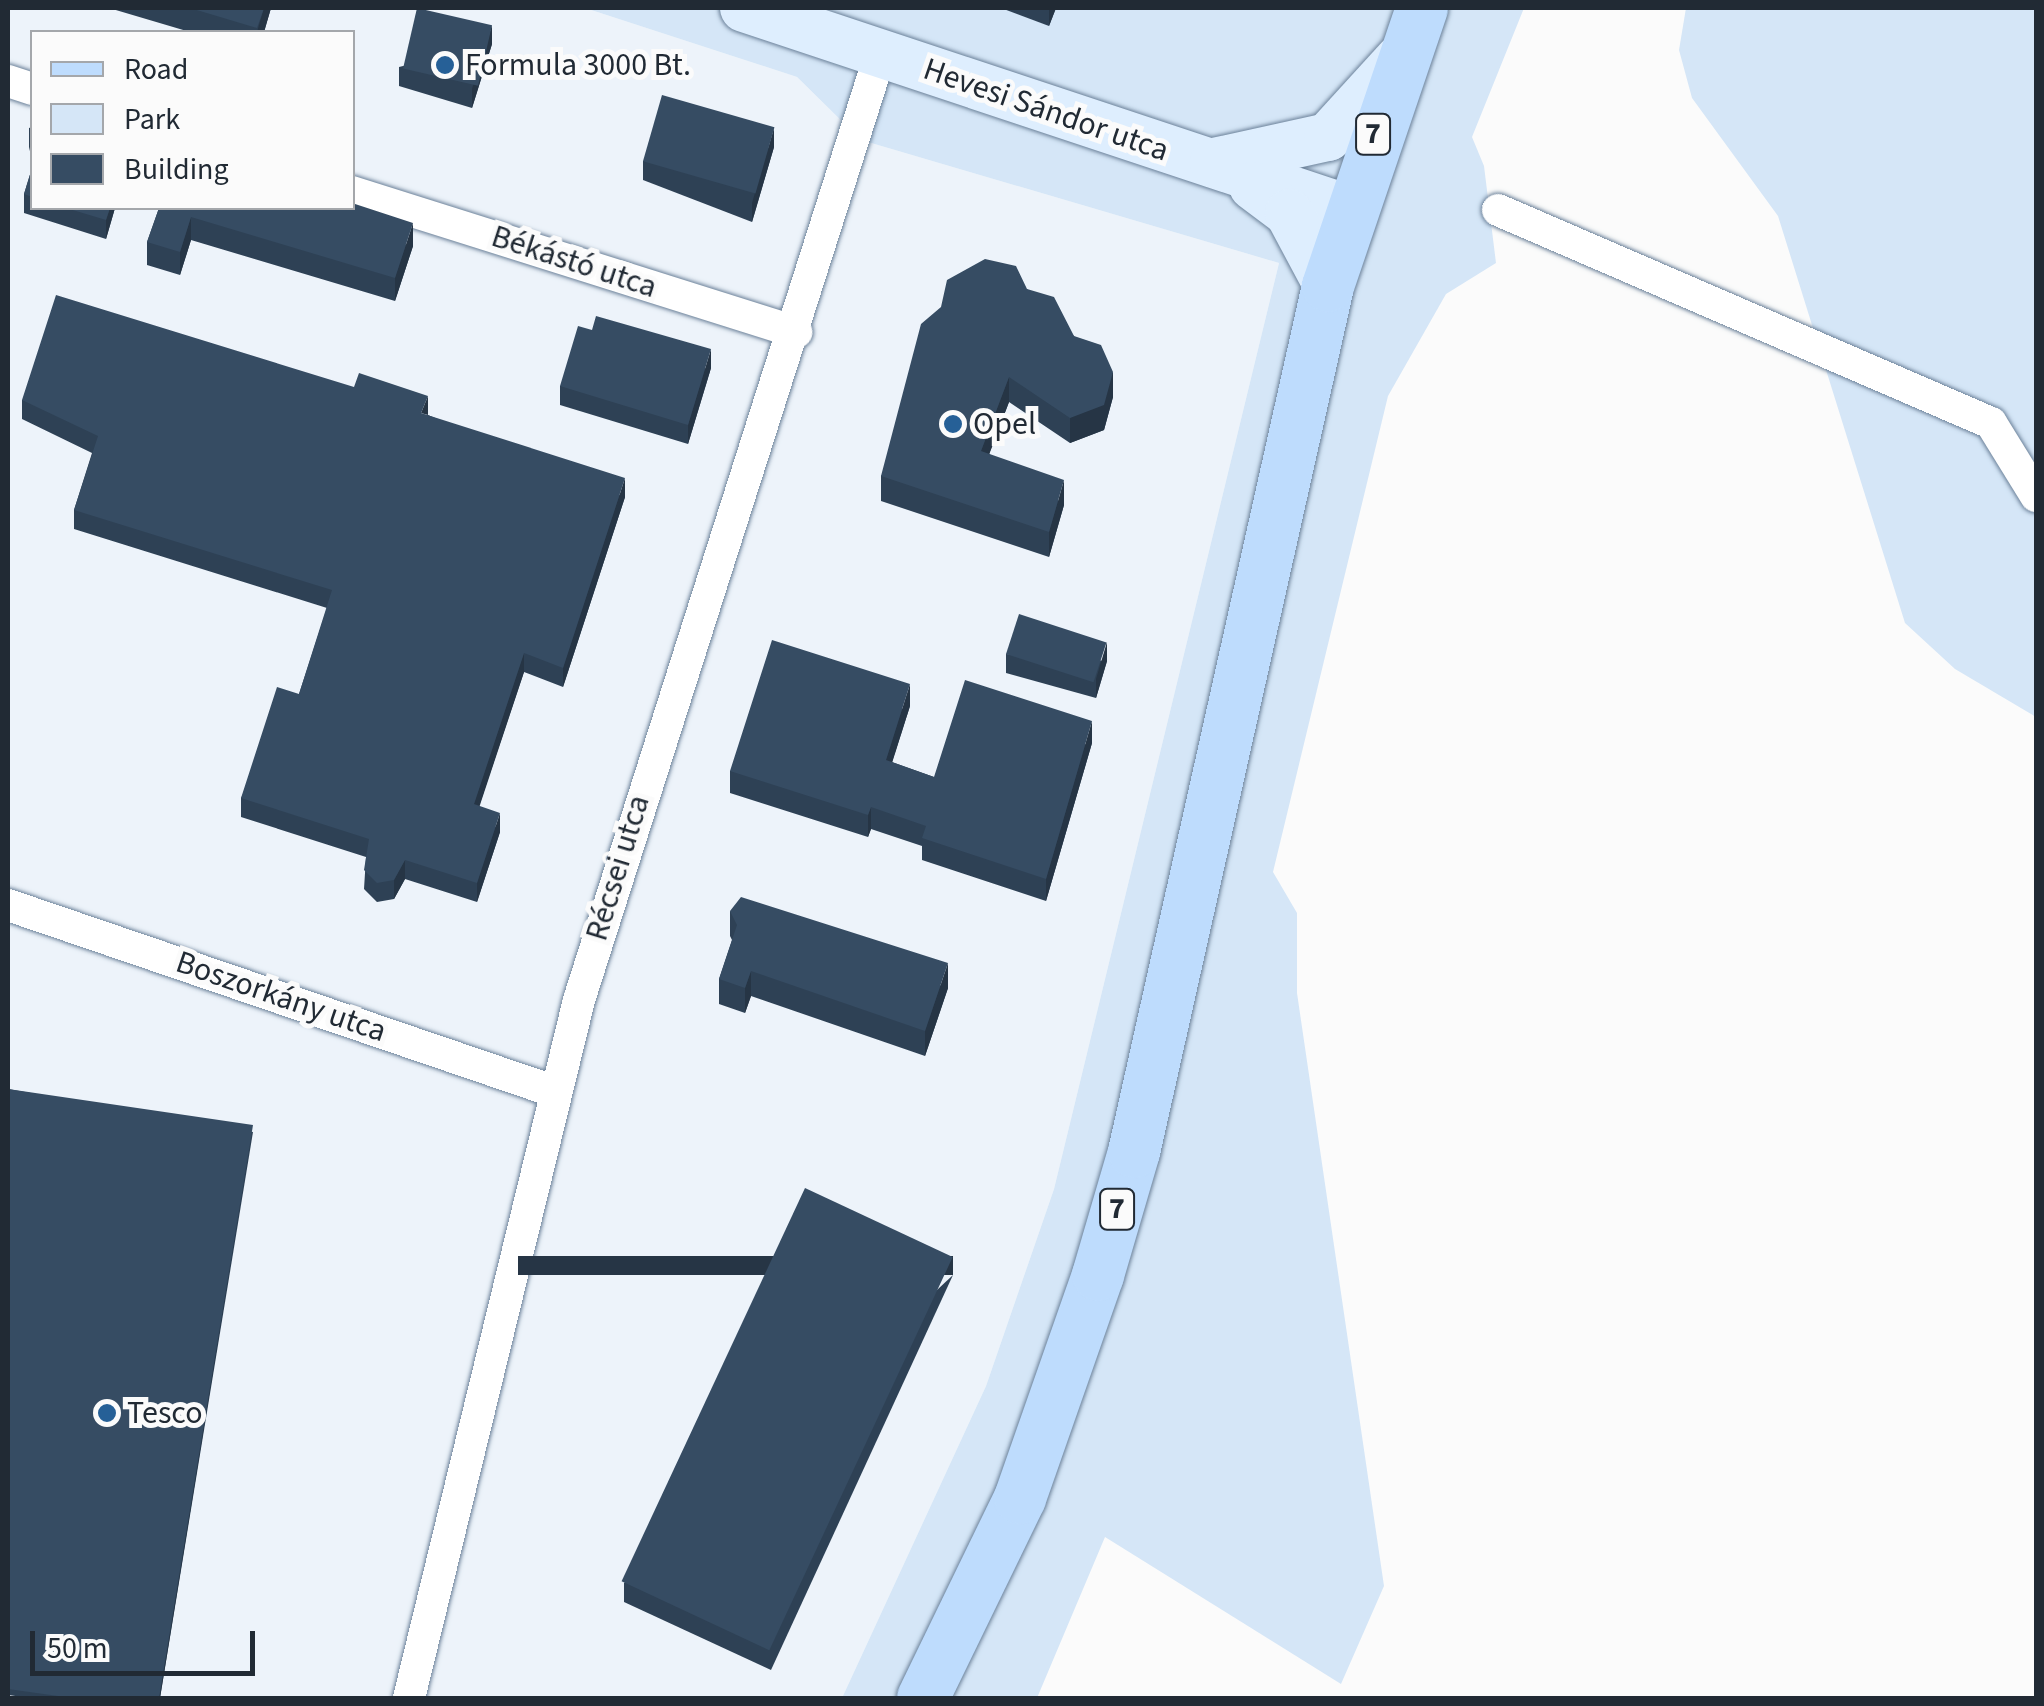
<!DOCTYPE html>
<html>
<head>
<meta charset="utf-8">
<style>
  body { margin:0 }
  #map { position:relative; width:2044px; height:1706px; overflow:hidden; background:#fbfbfb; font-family:"Source Sans 3",sans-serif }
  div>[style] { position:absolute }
  .built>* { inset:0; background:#edf3fa }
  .green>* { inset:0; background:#d5e6f7 }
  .roads { filter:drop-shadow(0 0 2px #6b8199) drop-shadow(0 0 2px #6b8199) }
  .street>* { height:32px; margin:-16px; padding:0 16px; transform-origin:16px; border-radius:16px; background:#fff }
  .secondary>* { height:48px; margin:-24px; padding:0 24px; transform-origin:24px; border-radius:24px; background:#deeefe }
  .primary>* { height:52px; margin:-26px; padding:0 26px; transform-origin:26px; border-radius:26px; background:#bedcfd }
  .wall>* { inset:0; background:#2e4155 }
  .shaded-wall>* { inset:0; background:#263545; transform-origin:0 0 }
  .building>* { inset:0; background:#364c63; transform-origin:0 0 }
  .dots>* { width:28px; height:28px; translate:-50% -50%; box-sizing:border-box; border:5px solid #fbfbfb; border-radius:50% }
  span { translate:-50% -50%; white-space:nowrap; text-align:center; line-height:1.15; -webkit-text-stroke:10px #fbfbfb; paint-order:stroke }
  .shield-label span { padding:2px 8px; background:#fbfbfb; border:2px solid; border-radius:8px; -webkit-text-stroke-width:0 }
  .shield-label { font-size:30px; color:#212a34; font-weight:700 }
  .poi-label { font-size:32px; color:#212a34 }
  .left { translate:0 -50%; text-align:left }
  .street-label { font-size:32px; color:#212a34 }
  .frame { position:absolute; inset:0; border:10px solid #212a34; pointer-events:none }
  .legend { position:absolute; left:30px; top:30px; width:325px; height:180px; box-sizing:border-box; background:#fbfbfb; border:2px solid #a4a7ab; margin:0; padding:12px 18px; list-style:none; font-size:30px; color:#212a34 }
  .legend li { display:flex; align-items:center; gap:20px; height:50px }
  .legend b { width:50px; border:2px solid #a4a7ab }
  .scale { position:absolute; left:30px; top:1631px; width:225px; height:45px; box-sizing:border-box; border:5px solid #212a34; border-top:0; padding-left:12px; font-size:30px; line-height:35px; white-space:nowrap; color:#212a34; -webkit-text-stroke:8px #fbfbfb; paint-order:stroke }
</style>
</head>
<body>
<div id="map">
  <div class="built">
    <div style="clip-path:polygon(evenodd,8px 8px,585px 8px,797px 77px,861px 140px,1279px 263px,1054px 1189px,986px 1386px,842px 1698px,8px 1698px,8px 8px,32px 32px,352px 32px,352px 208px,32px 208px,32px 32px)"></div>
  </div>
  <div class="green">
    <div style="clip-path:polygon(585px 8px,1524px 8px,1472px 137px,1484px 166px,1496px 263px,1446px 294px,1388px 396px,1273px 872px,1297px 913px,1297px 993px,1384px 1586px,1341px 1684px,1105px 1537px,1037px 1698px,842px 1698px,986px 1386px,1054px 1189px,1279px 263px,861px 140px,797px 77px)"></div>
    <div style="clip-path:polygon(1686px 8px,2036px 8px,2036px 717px,1955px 669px,1905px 623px,1778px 216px,1692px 98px,1679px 50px)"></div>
  </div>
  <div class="roads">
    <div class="street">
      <div style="left:8px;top:81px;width:25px;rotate:18deg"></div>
      <div style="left:352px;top:192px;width:466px;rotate:17.5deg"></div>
      <div style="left:1498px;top:210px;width:537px;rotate:23.37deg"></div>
      <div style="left:1991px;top:423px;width:86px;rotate:58.3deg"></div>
      <div style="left:8px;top:905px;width:576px;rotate:18.84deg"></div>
      <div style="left:409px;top:1698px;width:718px;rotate:-76.31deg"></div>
      <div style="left:579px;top:1000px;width:995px;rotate:-72.33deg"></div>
    </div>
    <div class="secondary">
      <div style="left:744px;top:8px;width:638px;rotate:18.38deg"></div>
      <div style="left:1214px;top:162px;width:117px;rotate:-12.4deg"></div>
      <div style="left:1328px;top:137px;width:104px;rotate:-47.7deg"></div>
      <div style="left:1253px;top:186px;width:45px;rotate:36.9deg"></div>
      <div style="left:1289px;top:213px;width:83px;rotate:61.9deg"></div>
    </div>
    <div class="primary">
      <div style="left:923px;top:1698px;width:222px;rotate:-64.1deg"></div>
      <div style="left:1020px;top:1498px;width:236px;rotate:-70.7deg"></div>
      <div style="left:1098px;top:1275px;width:128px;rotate:-73.7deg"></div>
      <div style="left:1134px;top:1152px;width:887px;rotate:-77.37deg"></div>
      <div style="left:1328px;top:286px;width:293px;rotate:-71.3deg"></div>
    </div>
  </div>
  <div class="wall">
    <div style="clip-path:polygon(109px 8px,271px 8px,264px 32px,190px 32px)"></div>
    <div style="clip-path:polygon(1001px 8px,1056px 8px,1049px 26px)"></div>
    <div style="clip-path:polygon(492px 44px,472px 108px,399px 86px,399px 67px)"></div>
    <div style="clip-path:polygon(32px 127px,32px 160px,29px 147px,29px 128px)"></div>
    <div style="clip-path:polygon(774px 147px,752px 222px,643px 180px,643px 161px)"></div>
    <div style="clip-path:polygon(32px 168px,32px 208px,115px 208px,106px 239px,24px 213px,24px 194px)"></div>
    <div style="clip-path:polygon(159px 208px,413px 246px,395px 301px,191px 240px,180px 275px,147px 265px,147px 242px)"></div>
    <div style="clip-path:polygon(1027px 289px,1074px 336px,1113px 397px,1104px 430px,1070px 443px,1009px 402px,989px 454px,1064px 505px,1049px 557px,881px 501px,881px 476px)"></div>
    <div style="clip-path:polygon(711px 368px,688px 444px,560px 405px,560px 386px)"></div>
    <div style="clip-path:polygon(22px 400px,428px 415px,625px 497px,563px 687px,524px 672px,479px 806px,500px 832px,477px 902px,405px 879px,394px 899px,377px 902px,364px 889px,366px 857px,241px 817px,241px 798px,299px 694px,327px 608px,74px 529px,74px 510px,92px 453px,22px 419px)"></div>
    <div style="clip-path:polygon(1006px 654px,1107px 661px,1096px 698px,1006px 673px)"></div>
    <div style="clip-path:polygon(910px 706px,892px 762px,934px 777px,1092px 743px,1046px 901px,922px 860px,922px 846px,871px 829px,868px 837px,730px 793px,730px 771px)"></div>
    <div style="clip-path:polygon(730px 911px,948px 988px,925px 1056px,751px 996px,745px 1013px,719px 1004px,719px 979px,732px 940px,730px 936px)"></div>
    <div style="clip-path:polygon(8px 1089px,253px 1132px,160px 1698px,30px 1698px,8px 1695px)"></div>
    <div style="clip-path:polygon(953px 1275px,771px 1670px,624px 1602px,624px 1583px)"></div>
  </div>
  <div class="shaded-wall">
    <div style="clip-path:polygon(264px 8px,271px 8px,264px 32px,257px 32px)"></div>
    <div style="clip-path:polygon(1049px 8px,1056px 8px,1049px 26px)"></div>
    <div style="clip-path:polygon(492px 25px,492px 44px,472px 108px,472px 89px)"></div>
    <div style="clip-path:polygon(774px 128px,774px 147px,752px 222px,752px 203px)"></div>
    <div style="clip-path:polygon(110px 208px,115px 208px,106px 239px,106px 220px)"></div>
    <div style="clip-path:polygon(191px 217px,191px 240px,180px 275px,180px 252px)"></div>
    <div style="clip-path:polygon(413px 223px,413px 246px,395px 301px,395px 278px)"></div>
    <div style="clip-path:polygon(711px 349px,711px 368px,688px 444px,688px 425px)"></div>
    <div style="clip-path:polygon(1113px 372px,1113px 397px,1104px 430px,1070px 443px,1070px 418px)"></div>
    <div style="clip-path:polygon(1009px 377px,1009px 402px,981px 476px,981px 451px)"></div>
    <div style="clip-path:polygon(428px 396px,428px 415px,421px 413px)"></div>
    <div style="clip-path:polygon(625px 478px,625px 497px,563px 687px,563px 668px)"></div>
    <div style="clip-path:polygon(1064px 480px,1064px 505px,1049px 557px,1049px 532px)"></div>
    <div style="clip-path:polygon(1107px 642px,1107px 661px,1096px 698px,1096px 679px)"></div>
    <div style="clip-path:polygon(524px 653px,524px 672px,474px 823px,474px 804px)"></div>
    <div style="clip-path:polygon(910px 684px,910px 706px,886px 782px,886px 760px)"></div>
    <div style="clip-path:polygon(1092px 721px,1092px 743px,1046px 901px,1046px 879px)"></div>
    <div style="clip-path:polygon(871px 807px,871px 829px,868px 837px,868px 815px)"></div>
    <div style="clip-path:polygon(500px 813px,500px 832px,477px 902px,477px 883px)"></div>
    <div style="clip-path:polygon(405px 860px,405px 879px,394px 899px,394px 880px)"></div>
    <div style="clip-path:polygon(948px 963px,948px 988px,925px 1056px,925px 1031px)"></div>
    <div style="clip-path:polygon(751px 971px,751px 996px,745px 1013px,745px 988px)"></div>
    <div style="clip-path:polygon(253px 1125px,160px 1698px,159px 1698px)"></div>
    <div style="left:953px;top:1256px;width:19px;height:435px;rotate:90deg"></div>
  </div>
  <div class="building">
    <div style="clip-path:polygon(190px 8px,264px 8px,257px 28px)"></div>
    <div style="left:417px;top:8px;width:77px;height:62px;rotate:13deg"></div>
    <div style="left:662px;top:95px;width:117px;height:69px;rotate:16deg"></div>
    <div style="clip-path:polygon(32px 168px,32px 197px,24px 194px)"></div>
    <div style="clip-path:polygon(352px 203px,413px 223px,395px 278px,191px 217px,180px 252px,147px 242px,159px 208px,352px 208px)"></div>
    <div style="clip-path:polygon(66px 208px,110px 208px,106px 220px)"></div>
    <div style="clip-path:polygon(985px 259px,1016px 266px,1027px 289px,1054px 297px,1074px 336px,1101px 345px,1113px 372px,1104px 405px,1070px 418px,1009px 377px,981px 451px,1064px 480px,1049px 532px,881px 476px,921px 324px,941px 307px,947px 280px)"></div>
    <div style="clip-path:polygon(56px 295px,354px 387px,359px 373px,428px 396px,421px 413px,625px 478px,563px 668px,524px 653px,474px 804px,500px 813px,477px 883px,405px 860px,394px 880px,377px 883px,364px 870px,369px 839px,241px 798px,277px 687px,299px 694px,332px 590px,74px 510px,98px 436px,22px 400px)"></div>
    <div style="clip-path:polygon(596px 316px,711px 349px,688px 425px,560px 386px,578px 326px,592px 330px)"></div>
    <div style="left:1019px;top:614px;width:92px;height:42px;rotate:18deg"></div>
    <div style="clip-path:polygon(772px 640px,910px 684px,886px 760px,934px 777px,965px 680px,1092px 721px,1046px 879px,922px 838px,926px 826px,871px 807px,868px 815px,730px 771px)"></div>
    <div style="clip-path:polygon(741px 897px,948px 963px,925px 1031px,751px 971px,745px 988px,719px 979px,737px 925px,730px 911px)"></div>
    <div style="clip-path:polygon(8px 1089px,253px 1125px,159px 1698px,72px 1698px,8px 1689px)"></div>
    <div style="left:805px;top:1188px;width:163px;height:434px;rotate:25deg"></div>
  </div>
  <div class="dots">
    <div style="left:445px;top:65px;background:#266097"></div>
    <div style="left:953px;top:424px;background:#266097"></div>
    <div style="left:107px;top:1413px;background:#266097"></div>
  </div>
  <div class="shield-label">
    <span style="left:1373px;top:134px">7</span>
    <span style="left:1117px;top:1209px">7</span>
  </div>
  <div class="poi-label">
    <span class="left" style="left:465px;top:65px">Formula 3000 Bt.</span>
    <span class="left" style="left:973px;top:424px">Opel</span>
    <span class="left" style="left:127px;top:1413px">Tesco</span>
  </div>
  <div class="street-label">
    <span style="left:1046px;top:110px;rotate:19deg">Hevesi Sándor utca</span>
    <span style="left:574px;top:262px;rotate:18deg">Békástó utca</span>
    <span style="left:618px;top:868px;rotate:-73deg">Récsei utca</span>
    <span style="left:281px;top:997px;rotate:19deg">Boszorkány utca</span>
  </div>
  <div class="frame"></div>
  <ul class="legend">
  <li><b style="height:12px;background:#bedcfd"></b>Road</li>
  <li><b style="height:28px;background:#d5e6f7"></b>Park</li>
  <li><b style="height:28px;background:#364c63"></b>Building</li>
  </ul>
  <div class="scale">50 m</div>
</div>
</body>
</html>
